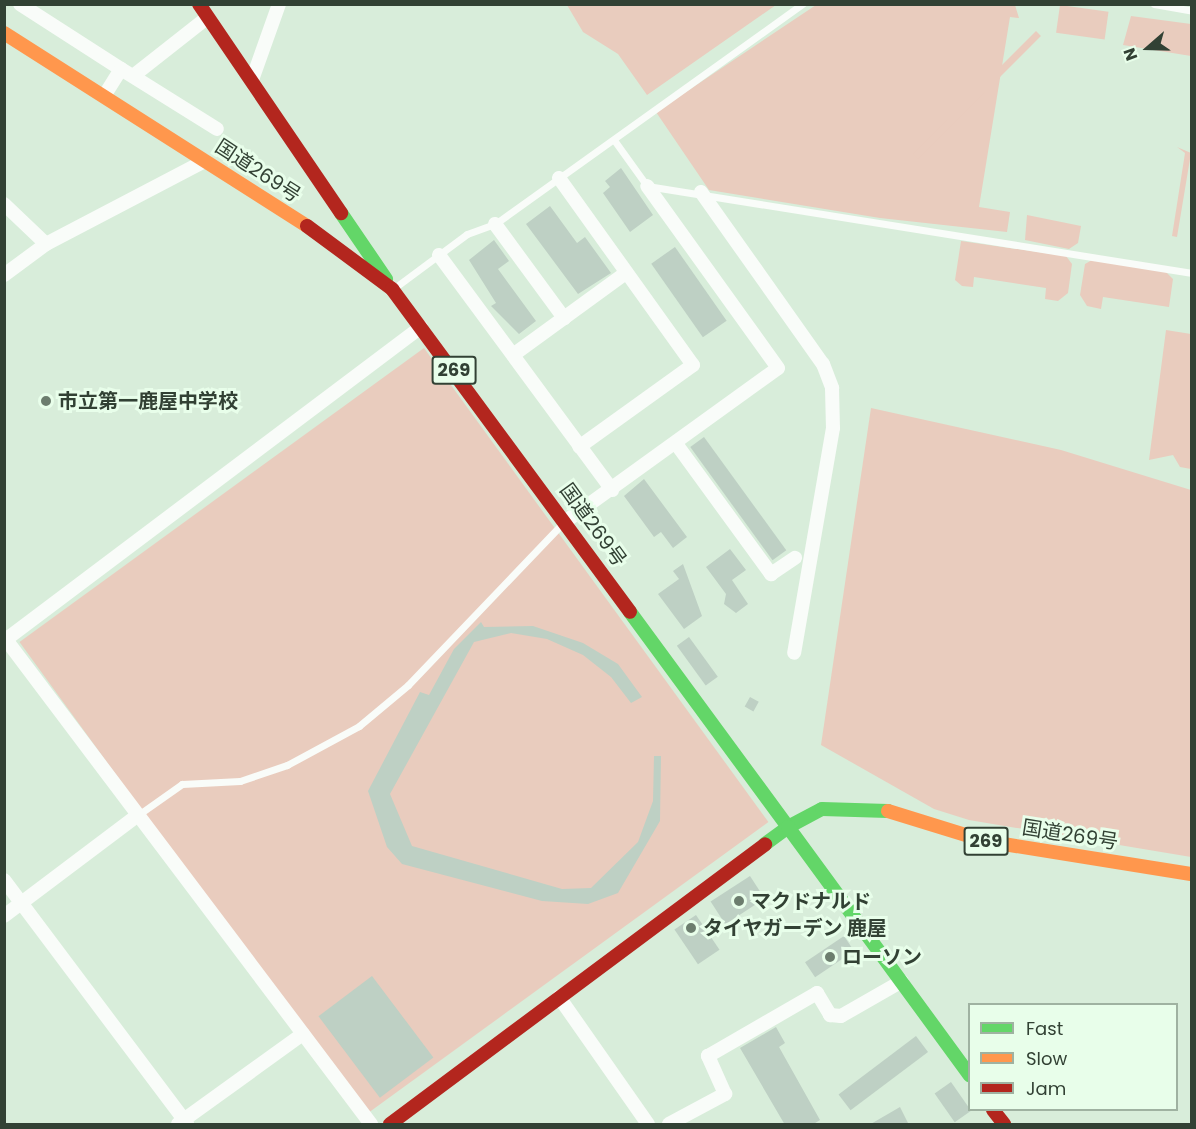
<!DOCTYPE html>
<html>
<head>
<meta charset="utf-8">
<style>
  body { margin:0 }
  #map { position:relative; width:1196px; height:1129px; overflow:hidden; background:#d8edda; font-family:Poppins,"Noto Sans JP",sans-serif }
  div>[style] { position:absolute }
  .green>* { inset:0; background:#e9ccbe; transform-origin:0 0 }
  .building>* { inset:0; background:#bed0c4; transform-origin:0 0 }
  .lane>* { height:7px; margin:-3.5px; padding:0 3.5px; transform-origin:3.5px; border-radius:3.5px; background:#f9fcf9 }
  .street>* { height:14px; margin:-7px; padding:0 7px; transform-origin:7px; border-radius:7px; background:#f9fcf9 }
  .fast>* { height:14px; margin:-7px; padding:0 7px; transform-origin:7px; border-radius:7px; background:#63d668 }
  .slow>* { height:14px; margin:-7px; padding:0 7px; transform-origin:7px; border-radius:7px; background:#ff974d }
  .jam>* { height:14px; margin:-7px; padding:0 7px; transform-origin:7px; border-radius:7px; background:#b3261e }
  .dots>* { width:16px; height:16px; translate:-50% -50%; box-sizing:border-box; border:3px solid #e8feea; border-radius:50% }
  span { translate:-50% -50%; white-space:nowrap; text-align:center; line-height:1.15; -webkit-text-stroke:6px #e8feea; paint-order:stroke }
  .shield-label span { padding:2px 4px; background:#e8feea; border:2px solid; border-radius:4px; -webkit-text-stroke-width:0 }
  .shield-label { font-size:18px; color:#324134; font-weight:700 }
  .street-label { font-size:20px; color:#324134 }
  .poi-label { font-size:20px; color:#324134; font-weight:700 }
  .left { translate:0 -50%; text-align:left }
  .frame { position:absolute; inset:0; border:6px solid #324134; pointer-events:none }
  .legend { position:absolute; left:968px; top:1003px; width:210px; height:108px; box-sizing:border-box; background:#e8feea; border:2px solid #9fb2a1; margin:0; padding:8px 10px; list-style:none; font-size:18px; color:#324134 }
  .legend li { display:flex; align-items:center; gap:12px; height:30px }
  .legend b { width:30px; border:2px solid #9fb2a1 }
  .north { position:absolute; left:1118px; top:18px; width:60px; height:60px; -webkit-text-stroke:4px #e8feea; paint-order:stroke; rotate:250deg; font-size:16px; font-weight:700; line-height:24px; text-align:center; color:#324134 }
  .north::after { content:''; display:block; margin:auto; width:21px; height:27px; background:#324134; clip-path:polygon(50% 0,100% 100%,50% 72%,0 100%) }
</style>
</head>
<body>
<div id="map">
  <div class="green">
    <div style="clip-path:polygon(567px 5px,776px 5px,647px 95px,618px 54px,583px 32px)"></div>
    <div style="clip-path:polygon(816px 5px,1015px 5px,1019px 18px,1010px 17px,979px 207px,1010px 212px,1007px 232px,880px 218px,709px 190px,656px 112px)"></div>
    <div style="left:1060px;top:5px;width:49px;height:28px;rotate:8deg"></div>
    <div style="clip-path:polygon(1131px 16px,1191px 24px,1191px 56px,1123px 45px)"></div>
    <div style="left:1036px;top:31px;width:7px;height:174px;rotate:45deg"></div>
    <div style="clip-path:polygon(1177px 147px,1191px 153px,1177px 237px,1172px 236px,1185px 153px)"></div>
    <div style="clip-path:polygon(1027px 215px,1081px 226px,1078px 243px,1069px 249px,1025px 240px)"></div>
    <div style="clip-path:polygon(961px 241px,1066px 256px,1072px 264px,1068px 293px,1058px 301px,1045px 299px,1046px 288px,974px 277px,973px 287px,962px 286px,955px 280px)"></div>
    <div style="clip-path:polygon(1092px 260px,1166px 272px,1173px 279px,1169px 307px,1103px 297px,1101px 309px,1087px 306px,1080px 295px,1085px 264px)"></div>
    <div style="clip-path:polygon(1166px 330px,1191px 334px,1191px 469px,1180px 467px,1173px 455px,1149px 460px)"></div>
    <div style="left:424px;top:348px;width:586px;height:500px;rotate:54deg"></div>
    <div style="clip-path:polygon(871px 408px,1061px 450px,1191px 490px,1191px 857px,969px 820px,934px 809px,821px 745px)"></div>
  </div>
  <div class="building">
    <div style="clip-path:polygon(621px 168px,653px 215px,630px 232px,603px 193px,610px 187px,605px 181px)"></div>
    <div style="clip-path:polygon(550px 206px,577px 243px,585px 237px,611px 273px,578px 294px,526px 224px)"></div>
    <div style="clip-path:polygon(494px 240px,509px 261px,498px 269px,536px 321px,519px 334px,491px 306px,496px 303px,469px 260px)"></div>
    <div style="left:675px;top:247px;width:90px;height:29px;rotate:55deg"></div>
    <div style="left:704px;top:437px;width:140px;height:17px;rotate:54deg"></div>
    <div style="clip-path:polygon(644px 479px,687px 537px,673px 548px,661px 532px,654px 537px,624px 496px)"></div>
    <div style="clip-path:polygon(730px 549px,746px 570px,732px 580px,748px 604px,736px 613px,724px 604px,726px 594px,706px 567px)"></div>
    <div style="clip-path:polygon(683px 564px,702px 616px,684px 629px,658px 594px,679px 579px,673px 571px)"></div>
    <div style="clip-path:polygon(481px 622px,484px 627px,533px 626px,583px 643px,618px 664px,642px 697px,631px 703px,611px 677px,583px 655px,547px 639px,511px 633px,474px 642px,390px 794px,412px 846px,562px 889px,591px 888px,638px 842px,653px 801px,654px 756px,661px 756px,660px 821px,618px 893px,588px 904px,542px 901px,402px 864px,387px 847px,368px 791px,420px 692px,429px 695px,454px 649px)"></div>
    <div style="left:689px;top:637px;width:49px;height:15px;rotate:54deg"></div>
    <div style="left:750px;top:697px;width:10px;height:11px;rotate:29deg"></div>
    <div style="left:750px;top:876px;width:27px;height:47px;rotate:57deg"></div>
    <div style="left:696px;top:915px;width:42px;height:26px;rotate:56deg"></div>
    <div style="left:844px;top:936px;width:18px;height:47px;rotate:56deg"></div>
    <div style="left:372px;top:976px;width:102px;height:67px;rotate:53deg"></div>
    <div style="clip-path:polygon(776px 1027px,785px 1043px,779px 1047px,820px 1120px,812px 1125px,785px 1125px,740px 1048px)"></div>
    <div style="left:916px;top:1036px;width:20px;height:97px;rotate:53deg"></div>
    <div style="left:951px;top:1082px;width:35px;height:20px;rotate:55deg"></div>
    <div style="clip-path:polygon(900px 1107px,909px 1125px,869px 1125px)"></div>
  </div>
  <div class="lane">
    <div style="left:1154px;top:4px;width:39px;rotate:10deg"></div>
    <div style="left:614px;top:140px;width:57px;rotate:54.3deg"></div>
    <div style="left:647px;top:186px;width:552px;rotate:9.07deg"></div>
    <div style="left:397px;top:286px;width:87px;rotate:-36.6deg"></div>
    <div style="left:467px;top:234px;width:30px;rotate:-20deg"></div>
    <div style="left:495px;top:224px;width:378px;rotate:-35.6deg"></div>
    <div style="left:138px;top:815px;width:54px;rotate:-35.2deg"></div>
    <div style="left:182px;top:784px;width:58px;rotate:-3deg"></div>
    <div style="left:240px;top:781px;width:50px;rotate:-18.8deg"></div>
    <div style="left:287px;top:765px;width:82px;rotate:-28.4deg"></div>
    <div style="left:359px;top:726px;width:64px;rotate:-39.9deg"></div>
    <div style="left:408px;top:685px;width:221px;rotate:-46.3deg"></div>
  </div>
  <div class="street">
    <div style="left:20px;top:4px;width:120px;rotate:32.8deg"></div>
    <div style="left:121px;top:69px;width:32px;rotate:122deg"></div>
    <div style="left:121px;top:69px;width:113px;rotate:32deg"></div>
    <div style="left:133px;top:76px;width:95px;rotate:-38.2deg"></div>
    <div style="left:252px;top:80px;width:81px;rotate:-70.4deg"></div>
    <div style="left:559px;top:178px;width:230px;rotate:54.4deg"></div>
    <div style="left:693px;top:365px;width:140px;rotate:144.3deg"></div>
    <div style="left:701px;top:192px;width:211px;rotate:54.7deg"></div>
    <div style="left:823px;top:364px;width:26px;rotate:69deg"></div>
    <div style="left:832px;top:388px;width:40px;rotate:88.6deg"></div>
    <div style="left:833px;top:428px;width:228px;rotate:99.8deg"></div>
    <div style="left:4px;top:204px;width:58px;rotate:43.6deg"></div>
    <div style="left:495px;top:224px;width:117px;rotate:53.7deg"></div>
    <div style="left:439px;top:255px;width:292px;rotate:53.6deg"></div>
    <div style="left:4px;top:275px;width:52px;rotate:-36.4deg"></div>
    <div style="left:46px;top:244px;width:179px;rotate:-27.6deg"></div>
    <div style="left:513px;top:355px;width:140px;rotate:-36deg"></div>
    <div style="left:677px;top:445px;width:160px;rotate:53.9deg"></div>
    <div style="left:771px;top:574px;width:29px;rotate:-34deg"></div>
    <div style="left:566px;top:521px;width:261px;rotate:-35.8deg"></div>
    <div style="left:778px;top:368px;width:224px;rotate:-125.7deg"></div>
    <div style="left:4px;top:637px;width:610px;rotate:53deg"></div>
    <div style="left:4px;top:641px;width:522px;rotate:-36.98deg"></div>
    <div style="left:4px;top:880px;width:305px;rotate:53.1deg"></div>
    <div style="left:4px;top:916px;width:168px;rotate:-37deg"></div>
    <div style="left:559px;top:997px;width:155px;rotate:55deg"></div>
    <div style="left:178px;top:1124px;width:154px;rotate:-35.8deg"></div>
    <div style="left:669px;top:1124px;width:64px;rotate:-28.2deg"></div>
    <div style="left:725px;top:1094px;width:42px;rotate:-114.1deg"></div>
    <div style="left:708px;top:1056px;width:126px;rotate:-30deg"></div>
    <div style="left:817px;top:993px;width:26px;rotate:59deg"></div>
    <div style="left:830px;top:1015px;width:11px;rotate:5deg"></div>
    <div style="left:841px;top:1016px;width:70px;rotate:-29.8deg"></div>
  </div>
  <div class="fast">
    <div style="left:341px;top:213px;width:80px;rotate:55.7deg"></div>
    <div style="left:630px;top:612px;width:267px;rotate:53.7deg"></div>
    <div style="left:788px;top:827px;width:38px;rotate:-28deg"></div>
    <div style="left:822px;top:809px;width:66px;rotate:1.7deg"></div>
    <div style="left:765px;top:844px;width:29px;rotate:-36deg"></div>
    <div style="left:788px;top:827px;width:308px;rotate:53.8deg"></div>
  </div>
  <div class="slow">
    <div style="left:4px;top:33px;width:359px;rotate:32.5deg"></div>
    <div style="left:888px;top:811px;width:102px;rotate:17.2deg"></div>
    <div style="left:985px;top:841px;width:210px;rotate:9.1deg"></div>
  </div>
  <div class="jam">
    <div style="left:199px;top:4px;width:253px;rotate:55.8deg"></div>
    <div style="left:307px;top:226px;width:106px;rotate:36.5deg"></div>
    <div style="left:392px;top:289px;width:401px;rotate:53.6deg"></div>
    <div style="left:993px;top:1110px;width:18px;rotate:52deg"></div>
    <div style="left:390px;top:1124px;width:468px;rotate:-36.7deg"></div>
  </div>
  <div class="dots">
    <div style="left:46px;top:401px;background:#6c7d6e"></div>
    <div style="left:739px;top:901px;background:#6c7d6e"></div>
    <div style="left:691px;top:928px;background:#6c7d6e"></div>
    <div style="left:830px;top:957px;background:#6c7d6e"></div>
  </div>
  <div class="shield-label">
    <span style="left:454px;top:370px">269</span>
    <span style="left:986px;top:841px">269</span>
  </div>
  <div class="street-label">
    <span style="left:258px;top:171px;rotate:33deg">国道269号</span>
    <span style="left:593px;top:525px;rotate:54deg">国道269号</span>
    <span style="left:1070px;top:835px;rotate:9deg">国道269号</span>
  </div>
  <div class="poi-label">
    <span class="left" style="left:58px;top:401px">市立第一鹿屋中学校</span>
    <span class="left" style="left:751px;top:901px">マクドナルド</span>
    <span class="left" style="left:703px;top:928px">タイヤガーデン 鹿屋</span>
    <span class="left" style="left:842px;top:957px">ローソン</span>
  </div>
  <div class="frame"></div>
  <ul class="legend">
  <li><b style="height:8px;background:#63d668"></b>Fast</li>
  <li><b style="height:8px;background:#ff974d"></b>Slow</li>
  <li><b style="height:8px;background:#b3261e"></b>Jam</li>
  </ul>
  <div class="north">N</div>
</div>
</body>
</html>
